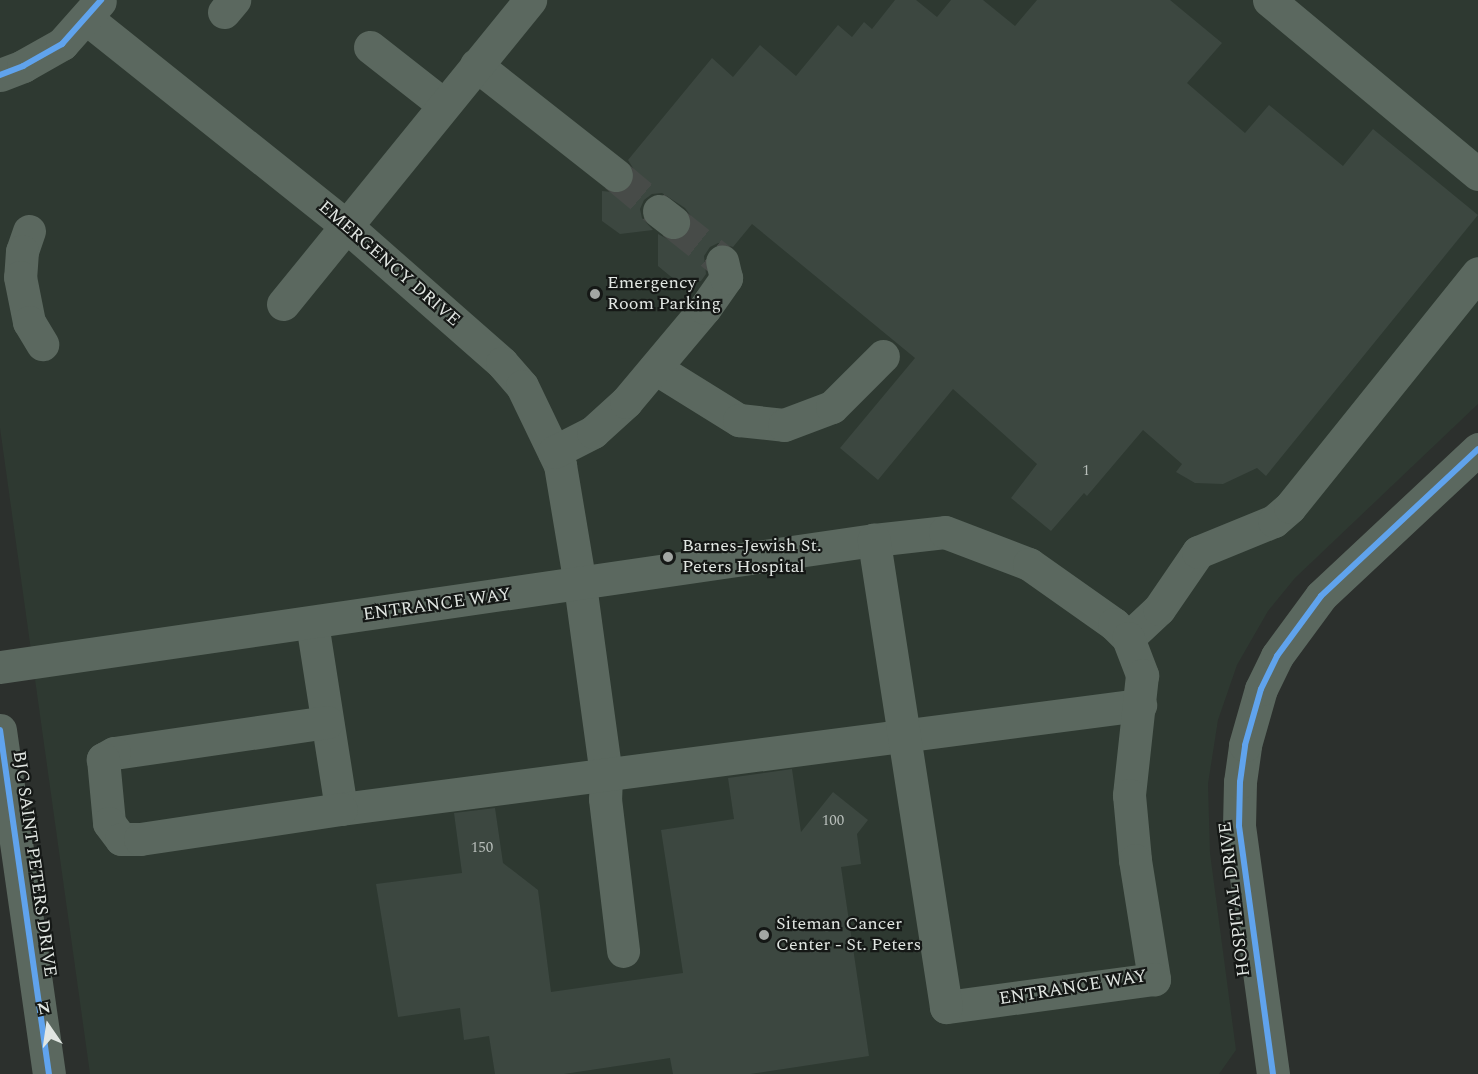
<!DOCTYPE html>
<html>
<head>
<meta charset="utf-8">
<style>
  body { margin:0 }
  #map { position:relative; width:1478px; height:1074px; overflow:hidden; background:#2c302d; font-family:Spectral,serif }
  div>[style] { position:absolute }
  .built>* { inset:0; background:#2e3931 }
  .building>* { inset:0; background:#3c4740 }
  .minor-tunnel>* { height:33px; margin-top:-16.5px; transform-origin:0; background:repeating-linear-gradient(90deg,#474b48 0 33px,transparent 0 49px) }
  .minor>* { height:33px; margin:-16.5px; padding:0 16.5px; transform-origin:16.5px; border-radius:16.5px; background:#5b685f }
  .cycleway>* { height:6px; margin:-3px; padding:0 3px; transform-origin:3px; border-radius:3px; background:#60a3ed }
  .dots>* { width:16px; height:16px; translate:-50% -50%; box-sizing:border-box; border:3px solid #151816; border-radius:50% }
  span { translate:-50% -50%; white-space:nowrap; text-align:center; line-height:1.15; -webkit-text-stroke:4.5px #151816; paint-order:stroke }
  .number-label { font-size:15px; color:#b8beba }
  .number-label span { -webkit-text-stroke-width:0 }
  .street-label { font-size:18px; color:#e1e6e2 }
  .poi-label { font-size:18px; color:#e1e6e2 }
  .left { translate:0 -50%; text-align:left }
  .north { position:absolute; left:18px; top:996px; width:60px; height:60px; -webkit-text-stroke:4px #151816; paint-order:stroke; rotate:347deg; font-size:16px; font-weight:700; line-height:24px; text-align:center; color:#e1e6e2 }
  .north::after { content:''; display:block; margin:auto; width:21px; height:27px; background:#e1e6e2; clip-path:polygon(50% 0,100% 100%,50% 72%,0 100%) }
</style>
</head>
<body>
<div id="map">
  <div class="built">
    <div style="clip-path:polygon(0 0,1478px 0,1478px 404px,1295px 578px,1268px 611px,1237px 665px,1218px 720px,1208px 784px,1210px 853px,1236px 1050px,1219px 1074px,90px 1074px,0 428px)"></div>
  </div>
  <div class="building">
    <div style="clip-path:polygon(895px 0,916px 0,937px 17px,951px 0,983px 0,1015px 26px,1037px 0,1170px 0,1222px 43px,1187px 83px,1245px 133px,1269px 105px,1343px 166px,1373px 129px,1478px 215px,1266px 476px,1257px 468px,1223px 484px,1195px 483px,1176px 472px,1182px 464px,1143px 430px,1087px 496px,1084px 493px,1051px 531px,1011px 498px,1037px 464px,953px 389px,878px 480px,840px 448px,915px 358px,752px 224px,733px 247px,718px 243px,710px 247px,704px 256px,706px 274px,701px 281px,681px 285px,658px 266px,658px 234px,671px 241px,679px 240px,687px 234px,692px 224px,691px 216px,685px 208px,662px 193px,652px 194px,644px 200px,640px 209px,642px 218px,653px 230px,620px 234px,602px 221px,602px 191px,622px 193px,630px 187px,635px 177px,633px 168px,628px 160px,712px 58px,733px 77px,760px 45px,796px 76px,838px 25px,852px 37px,864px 22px,872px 29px)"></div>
    <div style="clip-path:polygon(792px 769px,801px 832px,833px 792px,868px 820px,857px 834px,861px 864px,841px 867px,869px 1056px,750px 1074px,673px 1074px,670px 1058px,564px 1074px,495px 1074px,489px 1036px,464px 1040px,460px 1008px,398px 1017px,376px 884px,462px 873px,454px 813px,495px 808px,503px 863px,538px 890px,551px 992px,683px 973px,661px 830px,734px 819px,728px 778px)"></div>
  </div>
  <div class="minor-tunnel">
    <div style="left:616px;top:175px;width:56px;rotate:39.9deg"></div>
    <div style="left:673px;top:222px;width:63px;rotate:38.5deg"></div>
  </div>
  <div class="minor">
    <div style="left:1269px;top:0;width:272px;rotate:39.8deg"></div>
    <div style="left:224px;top:12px;width:16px;rotate:-50deg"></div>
    <div style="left:86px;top:18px;width:332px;rotate:38.6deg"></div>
    <div style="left:345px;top:225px;width:209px;rotate:41.3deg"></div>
    <div style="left:502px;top:363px;width:30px;rotate:49deg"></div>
    <div style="left:522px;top:386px;width:88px;rotate:64.3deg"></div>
    <div style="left:560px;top:465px;width:122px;rotate:80.5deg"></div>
    <div style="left:580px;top:585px;width:191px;rotate:82.2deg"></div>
    <div style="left:606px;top:774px;width:25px;rotate:92deg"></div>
    <div style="left:605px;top:799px;width:153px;rotate:83.2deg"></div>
    <div style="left:370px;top:47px;width:94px;rotate:38.1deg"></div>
    <div style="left:476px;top:65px;width:178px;rotate:38.2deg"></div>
    <div style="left:0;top:75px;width:25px;rotate:-21deg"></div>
    <div style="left:23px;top:66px;width:45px;rotate:-29.4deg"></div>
    <div style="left:62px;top:44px;width:57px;rotate:-48.5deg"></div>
    <div style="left:659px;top:211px;width:18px;rotate:38deg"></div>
    <div style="left:29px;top:231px;width:21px;rotate:109deg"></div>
    <div style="left:22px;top:251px;width:26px;rotate:94deg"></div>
    <div style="left:20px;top:277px;width:46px;rotate:78.7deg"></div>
    <div style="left:29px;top:322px;width:26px;rotate:59deg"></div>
    <div style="left:283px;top:304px;width:392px;rotate:-50.9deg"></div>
    <div style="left:655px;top:368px;width:99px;rotate:31.8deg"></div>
    <div style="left:739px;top:420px;width:45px;rotate:6.3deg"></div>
    <div style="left:784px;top:425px;width:51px;rotate:-20.6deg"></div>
    <div style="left:832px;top:407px;width:72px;rotate:-45deg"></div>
    <div style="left:554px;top:452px;width:44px;rotate:-27.1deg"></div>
    <div style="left:593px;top:432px;width:45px;rotate:-42.3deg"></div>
    <div style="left:626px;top:402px;width:123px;rotate:-50deg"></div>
    <div style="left:705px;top:308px;width:37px;rotate:-55deg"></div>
    <div style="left:726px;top:278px;width:17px;rotate:-103deg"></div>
    <div style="left:312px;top:623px;width:188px;rotate:81.1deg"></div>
    <div style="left:341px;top:809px;width:806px;rotate:-7.42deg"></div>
    <div style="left:1128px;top:638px;width:42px;rotate:-43.1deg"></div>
    <div style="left:1159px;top:609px;width:69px;rotate:-55.6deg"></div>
    <div style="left:1198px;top:552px;width:82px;rotate:-22.2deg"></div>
    <div style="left:1274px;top:521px;width:21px;rotate:-41deg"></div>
    <div style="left:1290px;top:507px;width:300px;rotate:-51.2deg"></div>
    <div style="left:0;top:667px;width:883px;rotate:-8.27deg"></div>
    <div style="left:874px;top:540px;width:71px;rotate:-6.4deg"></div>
    <div style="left:945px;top:532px;width:90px;rotate:20.9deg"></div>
    <div style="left:1029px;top:564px;width:104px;rotate:35.2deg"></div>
    <div style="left:1114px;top:624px;width:20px;rotate:45deg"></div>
    <div style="left:1128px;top:638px;width:40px;rotate:69deg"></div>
    <div style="left:1142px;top:675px;width:121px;rotate:96.2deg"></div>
    <div style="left:1129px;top:795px;width:65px;rotate:84.7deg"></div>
    <div style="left:1135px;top:860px;width:121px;rotate:80.9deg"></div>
    <div style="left:1154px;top:979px;width:210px;rotate:172.3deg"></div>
    <div style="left:946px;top:1007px;width:473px;rotate:-98.8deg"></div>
    <div style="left:327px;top:722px;width:215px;rotate:171.7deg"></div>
    <div style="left:114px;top:753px;width:13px;rotate:151deg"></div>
    <div style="left:103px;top:759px;width:64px;rotate:84.6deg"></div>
    <div style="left:109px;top:823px;width:20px;rotate:53deg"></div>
    <div style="left:121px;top:839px;width:19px"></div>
    <div style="left:140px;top:839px;width:203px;rotate:-8.5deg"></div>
    <div style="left:0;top:730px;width:347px;rotate:81.9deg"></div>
    <div style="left:1273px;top:1074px;width:250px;rotate:-97.8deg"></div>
    <div style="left:1239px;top:826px;width:44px;rotate:-88.7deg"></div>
    <div style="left:1240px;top:782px;width:37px;rotate:-82deg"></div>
    <div style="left:1245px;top:745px;width:58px;rotate:-74.1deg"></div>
    <div style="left:1261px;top:689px;width:37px;rotate:-64deg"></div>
    <div style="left:1277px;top:656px;width:74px;rotate:-53.7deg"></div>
    <div style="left:1321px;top:596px;width:215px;rotate:-43.1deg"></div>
  </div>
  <div class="cycleway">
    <div style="left:0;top:75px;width:25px;rotate:-21deg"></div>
    <div style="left:23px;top:66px;width:45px;rotate:-29.4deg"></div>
    <div style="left:62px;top:44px;width:59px;rotate:-48.4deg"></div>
    <div style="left:0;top:730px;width:347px;rotate:81.9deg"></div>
    <div style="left:1273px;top:1074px;width:250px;rotate:-97.8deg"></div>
    <div style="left:1239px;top:826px;width:44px;rotate:-88.7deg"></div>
    <div style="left:1240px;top:782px;width:37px;rotate:-82deg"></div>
    <div style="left:1245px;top:745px;width:58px;rotate:-74.1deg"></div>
    <div style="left:1261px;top:689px;width:37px;rotate:-64deg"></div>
    <div style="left:1277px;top:656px;width:74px;rotate:-53.7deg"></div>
    <div style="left:1321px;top:596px;width:215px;rotate:-43.1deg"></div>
  </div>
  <div class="dots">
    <div style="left:595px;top:294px;background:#a2a6a3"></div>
    <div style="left:668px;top:557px;background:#a2a6a3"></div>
    <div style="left:764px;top:935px;background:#a2a6a3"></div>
  </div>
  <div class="number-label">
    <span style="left:1086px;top:471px">1</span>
    <span style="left:833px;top:821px">100</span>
    <span style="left:482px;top:848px">150</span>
  </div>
  <div class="street-label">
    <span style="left:389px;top:264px;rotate:41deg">EMERGENCY DRIVE</span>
    <span style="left:437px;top:605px;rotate:-8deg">ENTRANCE WAY</span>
    <span style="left:34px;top:864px;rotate:82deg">BJC SAINT PETERS DRIVE</span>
    <span style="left:1235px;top:899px;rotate:-97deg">HOSPITAL DRIVE</span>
    <span style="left:1073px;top:988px;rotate:-9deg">ENTRANCE WAY</span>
  </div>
  <div class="poi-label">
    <span class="left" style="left:607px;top:294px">Emergency<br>Room Parking</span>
    <span class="left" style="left:682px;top:557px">Barnes-Jewish St.<br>Peters Hospital</span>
    <span class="left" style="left:776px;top:935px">Siteman Cancer<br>Center - St. Peters</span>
  </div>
  <div class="north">N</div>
</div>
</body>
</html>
